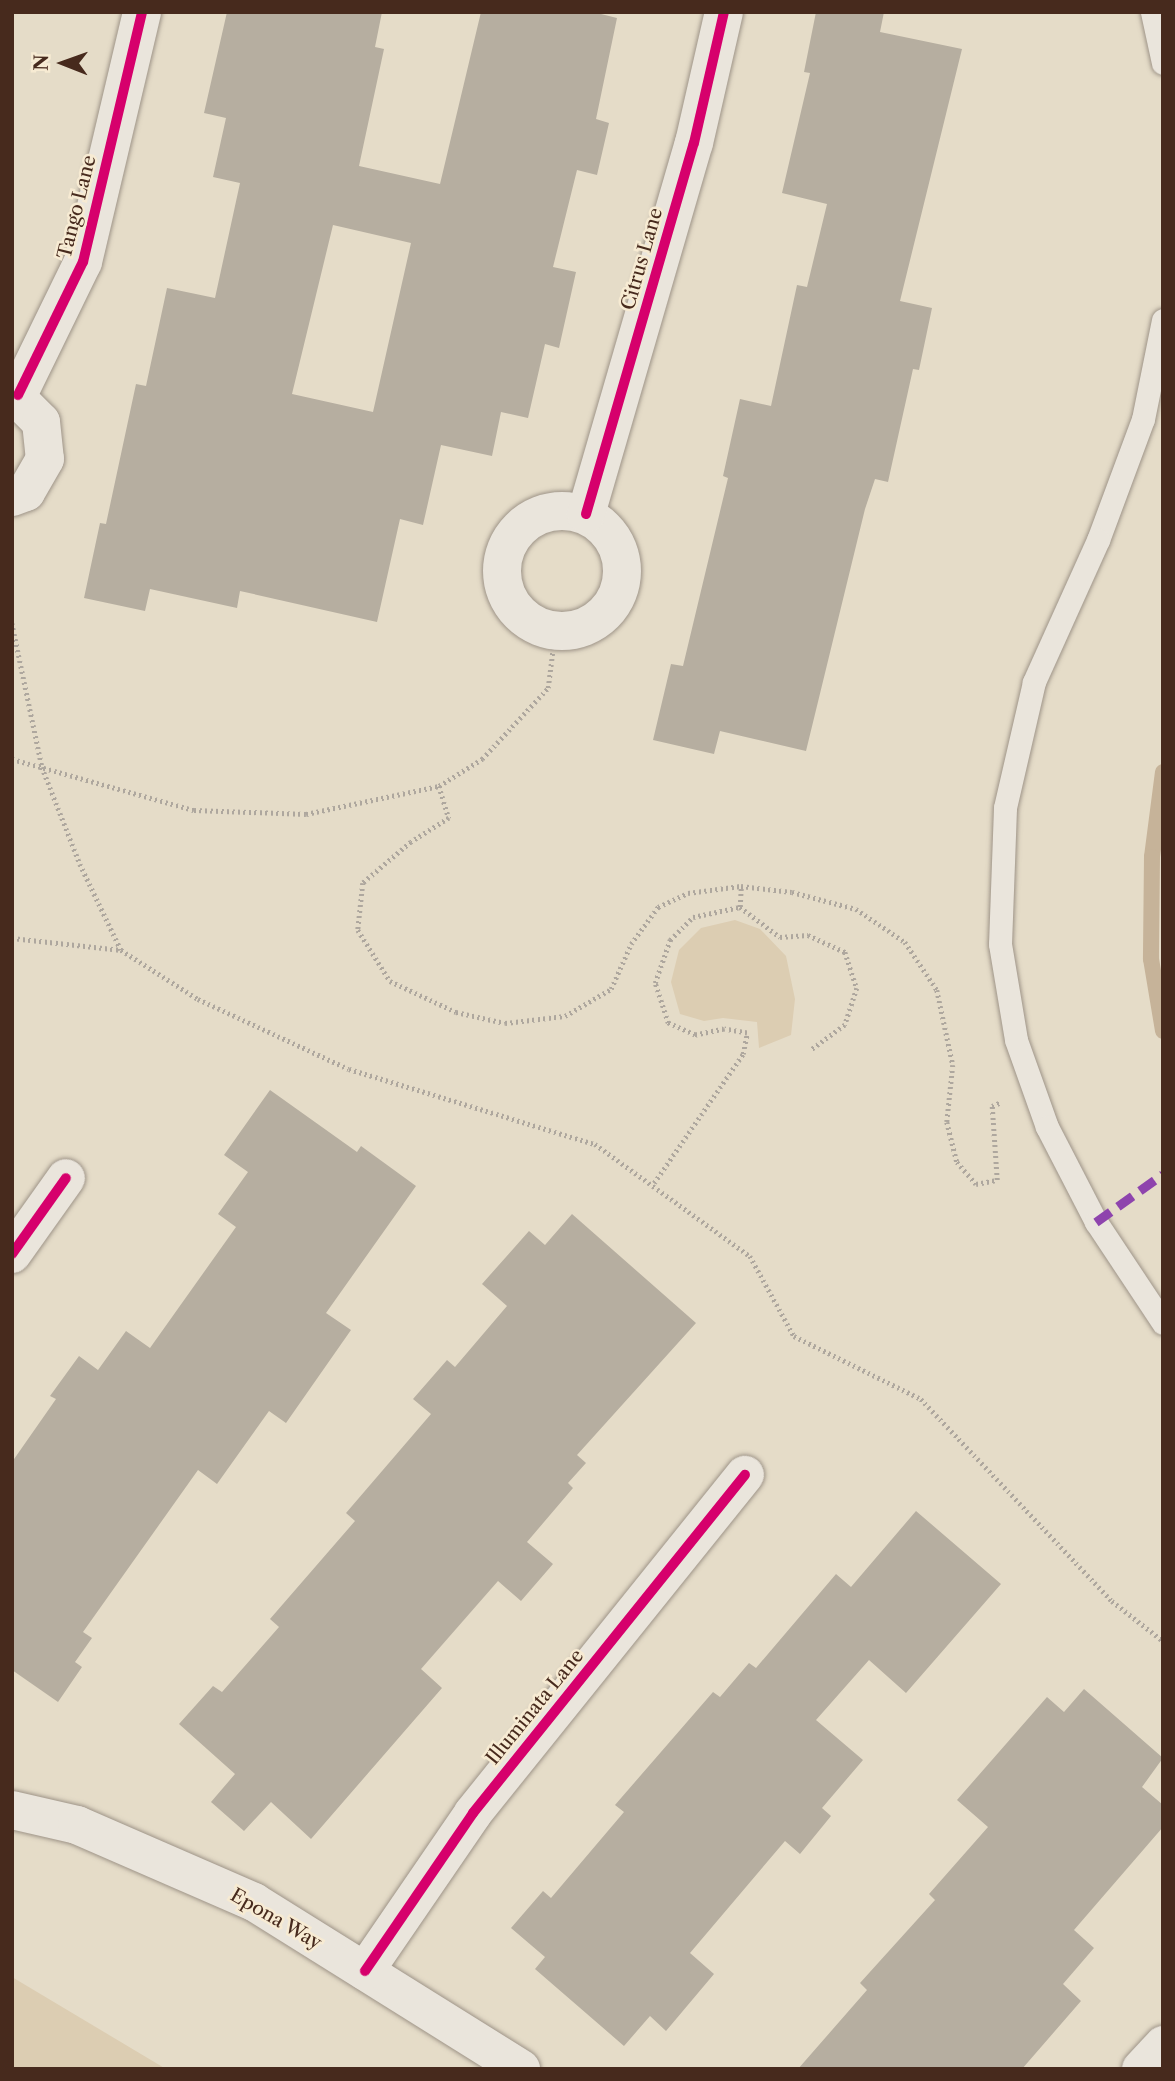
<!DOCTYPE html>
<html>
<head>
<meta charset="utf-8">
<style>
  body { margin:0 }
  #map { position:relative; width:1175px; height:2081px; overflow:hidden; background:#e5dcc8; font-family:"Libre Caslon Text",serif }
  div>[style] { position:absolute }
  .green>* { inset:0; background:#dccdb2 }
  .stream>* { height:16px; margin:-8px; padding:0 8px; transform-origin:8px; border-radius:8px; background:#c6b399 }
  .building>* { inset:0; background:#b6aea0 }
  .path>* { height:4.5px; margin-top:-2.25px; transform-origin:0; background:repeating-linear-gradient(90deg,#aea79e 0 2px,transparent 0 5.5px) }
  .roads { filter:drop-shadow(0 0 2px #9e9488) drop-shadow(0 0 2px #9e9488) }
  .lane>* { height:23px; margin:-11.5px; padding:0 11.5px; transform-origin:11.5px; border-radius:11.5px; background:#eae5dc }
  .street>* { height:38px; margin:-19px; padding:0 19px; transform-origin:19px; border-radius:19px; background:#eae5dc }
  .street>.ring { margin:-19px; padding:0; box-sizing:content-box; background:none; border:38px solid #eae5dc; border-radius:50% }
  .quiet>* { height:9px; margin-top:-4.5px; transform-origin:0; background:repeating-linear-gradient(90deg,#8e44ad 0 18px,transparent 0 27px) }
  .cycleway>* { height:10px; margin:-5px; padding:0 5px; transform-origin:5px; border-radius:5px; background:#d6006c }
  span { translate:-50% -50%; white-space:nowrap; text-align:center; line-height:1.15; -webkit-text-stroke:5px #f7ebd3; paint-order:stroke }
  .street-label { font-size:19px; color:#472a1d }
  .frame { position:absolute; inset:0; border:14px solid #472a1d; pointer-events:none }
  .north { position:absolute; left:28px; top:28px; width:70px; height:70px; -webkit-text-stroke:5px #f7ebd3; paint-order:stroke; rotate:271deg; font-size:19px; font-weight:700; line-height:28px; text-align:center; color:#472a1d }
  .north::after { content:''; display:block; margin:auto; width:24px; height:32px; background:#472a1d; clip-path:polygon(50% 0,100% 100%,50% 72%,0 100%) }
</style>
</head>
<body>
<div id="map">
  <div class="green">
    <div style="clip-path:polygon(735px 920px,760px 929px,786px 956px,795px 999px,791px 1035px,759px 1048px,757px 1022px,723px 1018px,704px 1021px,680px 1014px,671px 982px,679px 950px,701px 928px)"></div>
    <div style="clip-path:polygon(12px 1977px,166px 2069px,12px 2069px)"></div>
  </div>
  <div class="stream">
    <div style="left:1163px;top:772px;width:86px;rotate:97.4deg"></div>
    <div style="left:1152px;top:857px;width:102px;rotate:90.6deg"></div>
    <div style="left:1151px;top:959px;width:73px;rotate:80.5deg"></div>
  </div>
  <div class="building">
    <div style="clip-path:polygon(evenodd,227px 12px,382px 12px,375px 47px,384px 49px,359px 166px,440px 184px,481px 12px,593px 12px,617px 18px,596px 119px,609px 123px,597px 175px,577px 170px,553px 267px,576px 272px,559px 348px,545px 344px,528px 418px,501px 412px,492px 456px,441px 445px,423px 525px,400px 519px,377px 622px,240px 591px,237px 608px,150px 589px,145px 611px,84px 598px,100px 523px,106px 524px,136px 384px,146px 386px,167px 288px,215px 298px,240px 183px,213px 177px,226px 118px,204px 113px,227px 12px,333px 225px,411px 243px,373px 412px,292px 394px,333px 225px)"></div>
    <div style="clip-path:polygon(816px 12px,884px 12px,880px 32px,962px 49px,900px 301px,932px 308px,919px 370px,913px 369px,888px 482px,875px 479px,865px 509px,806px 751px,720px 731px,714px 754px,653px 740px,671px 664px,683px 666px,728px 478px,723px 476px,740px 399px,771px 406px,797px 285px,807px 287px,827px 204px,782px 193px,810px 73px,804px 72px)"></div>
    <div style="clip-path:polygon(270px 1090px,357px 1152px,361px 1146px,416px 1186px,326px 1313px,351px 1330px,286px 1423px,269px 1411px,217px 1484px,198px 1470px,83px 1632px,92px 1638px,75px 1662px,82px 1667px,58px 1702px,12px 1670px,12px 1462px,56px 1399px,50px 1396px,79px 1356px,98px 1370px,126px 1331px,150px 1348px,236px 1227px,218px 1214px,248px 1172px,224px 1155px)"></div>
    <div style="clip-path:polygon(572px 1214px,696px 1323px,577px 1455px,586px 1463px,568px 1483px,573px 1488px,527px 1542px,553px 1564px,521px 1601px,498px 1581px,421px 1669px,442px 1688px,311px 1839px,271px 1802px,244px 1831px,211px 1802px,235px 1774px,179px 1724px,213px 1686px,222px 1692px,279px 1627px,270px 1619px,355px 1521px,346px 1513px,431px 1414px,413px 1399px,447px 1360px,455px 1367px,507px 1306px,482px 1284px,529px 1231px,545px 1245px)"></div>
    <div style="clip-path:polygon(916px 1511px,1001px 1584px,906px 1693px,869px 1660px,816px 1720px,863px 1760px,822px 1808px,831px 1816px,800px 1854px,785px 1841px,690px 1953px,714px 1974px,666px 2031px,650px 2016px,624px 2046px,535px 1969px,545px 1957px,511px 1928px,543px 1891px,551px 1898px,624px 1812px,615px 1805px,713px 1692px,720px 1697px,749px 1663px,756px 1668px,836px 1574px,851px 1587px)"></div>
    <div style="clip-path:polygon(1084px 1689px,1163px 1758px,1142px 1787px,1163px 1805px,1163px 1827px,1074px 1930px,1094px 1948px,1063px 1984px,1081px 2001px,1022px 2069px,798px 2069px,867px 1990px,860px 1983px,935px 1900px,929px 1894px,988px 1827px,957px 1800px,1047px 1697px,1064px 1712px)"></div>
  </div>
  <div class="path">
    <div style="left:12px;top:623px;width:147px;rotate:78.2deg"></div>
    <div style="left:42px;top:767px;width:104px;rotate:68.6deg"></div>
    <div style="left:80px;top:864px;width:95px;rotate:64.5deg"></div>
    <div style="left:12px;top:759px;width:189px;rotate:15.7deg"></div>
    <div style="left:194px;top:810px;width:112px;rotate:2deg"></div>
    <div style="left:306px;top:814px;width:136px;rotate:-11.9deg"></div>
    <div style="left:439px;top:786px;width:51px;rotate:-32.1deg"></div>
    <div style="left:482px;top:759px;width:97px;rotate:-47.1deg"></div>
    <div style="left:548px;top:688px;width:56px;rotate:-82.9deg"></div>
    <div style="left:439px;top:786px;width:34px;rotate:73deg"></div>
    <div style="left:449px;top:818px;width:45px;rotate:147.7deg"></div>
    <div style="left:411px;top:842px;width:63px;rotate:139.5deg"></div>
    <div style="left:363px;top:883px;width:47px;rotate:96.1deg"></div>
    <div style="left:358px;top:930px;width:60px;rotate:57.9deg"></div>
    <div style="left:390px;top:981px;width:73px;rotate:25.2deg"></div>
    <div style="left:456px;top:1012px;width:50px;rotate:12.7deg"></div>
    <div style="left:505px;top:1023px;width:60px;rotate:-6.7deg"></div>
    <div style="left:565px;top:1016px;width:53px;rotate:-30.4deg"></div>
    <div style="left:611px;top:989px;width:49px;rotate:-66deg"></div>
    <div style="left:631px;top:944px;width:46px;rotate:-53.9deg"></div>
    <div style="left:658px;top:907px;width:33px;rotate:-25deg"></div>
    <div style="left:688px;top:893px;width:53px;rotate:-7.5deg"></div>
    <div style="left:741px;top:886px;width:51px;rotate:6.7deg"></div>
    <div style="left:792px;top:892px;width:66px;rotate:14.9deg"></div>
    <div style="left:856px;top:909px;width:59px;rotate:34deg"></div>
    <div style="left:905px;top:942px;width:58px;rotate:56.3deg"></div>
    <div style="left:937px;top:990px;width:77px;rotate:78deg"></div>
    <div style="left:953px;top:1065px;width:57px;rotate:96deg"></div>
    <div style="left:947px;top:1122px;width:41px;rotate:76deg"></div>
    <div style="left:957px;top:1162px;width:29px;rotate:49deg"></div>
    <div style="left:976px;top:1184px;width:21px;rotate:-11deg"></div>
    <div style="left:997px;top:1180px;width:74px;rotate:-93.9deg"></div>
    <div style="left:992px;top:1106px;width:8px;rotate:-23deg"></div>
    <div style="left:740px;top:907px;width:21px;rotate:-87deg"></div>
    <div style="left:12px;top:938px;width:110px;rotate:6.3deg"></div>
    <div style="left:121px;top:950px;width:91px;rotate:32.5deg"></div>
    <div style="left:198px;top:999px;width:166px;rotate:24.9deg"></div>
    <div style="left:349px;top:1069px;width:257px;rotate:17deg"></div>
    <div style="left:595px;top:1144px;width:191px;rotate:35.9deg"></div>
    <div style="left:750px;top:1256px;width:91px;rotate:61.2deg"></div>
    <div style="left:794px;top:1336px;width:142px;rotate:26.4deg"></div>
    <div style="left:921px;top:1399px;width:278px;rotate:46.6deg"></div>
    <div style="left:1112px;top:1601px;width:65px;rotate:38.1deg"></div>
    <div style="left:654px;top:1183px;width:157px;rotate:-55.4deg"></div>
    <div style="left:743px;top:1054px;width:21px;rotate:-79deg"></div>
    <div style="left:747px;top:1033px;width:23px;rotate:-170deg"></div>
    <div style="left:724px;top:1029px;width:30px;rotate:168deg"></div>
    <div style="left:695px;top:1035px;width:30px;rotate:-156deg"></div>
    <div style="left:668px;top:1023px;width:42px;rotate:-108deg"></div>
    <div style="left:655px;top:983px;width:46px;rotate:-70.8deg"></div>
    <div style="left:670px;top:940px;width:33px;rotate:-45deg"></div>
    <div style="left:693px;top:917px;width:48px;rotate:-12deg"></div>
    <div style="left:740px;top:907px;width:50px;rotate:36.9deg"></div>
    <div style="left:780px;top:937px;width:28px;rotate:-4deg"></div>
    <div style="left:808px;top:935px;width:41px;rotate:24.7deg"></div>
    <div style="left:845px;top:952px;width:38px;rotate:72deg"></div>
    <div style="left:857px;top:988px;width:39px;rotate:108deg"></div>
    <div style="left:845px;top:1025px;width:42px;rotate:143.7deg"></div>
  </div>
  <div class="roads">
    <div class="lane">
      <div style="left:1152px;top:12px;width:52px;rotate:77.8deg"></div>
      <div style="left:1163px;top:320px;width:101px;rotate:101.4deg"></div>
      <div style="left:1143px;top:419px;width:129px;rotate:110.4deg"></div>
      <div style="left:1098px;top:540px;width:156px;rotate:114.3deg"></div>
      <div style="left:1034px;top:682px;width:129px;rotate:103deg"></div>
      <div style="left:1005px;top:808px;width:136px;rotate:92.1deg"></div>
      <div style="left:1000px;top:944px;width:97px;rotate:80.5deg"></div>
      <div style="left:1016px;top:1040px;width:92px;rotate:70.4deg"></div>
      <div style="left:1047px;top:1127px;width:107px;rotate:62.7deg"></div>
      <div style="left:1096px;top:1222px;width:121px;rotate:56.4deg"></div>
    </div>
    <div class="street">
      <div style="left:12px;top:393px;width:41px;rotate:45deg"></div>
      <div style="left:41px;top:422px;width:37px;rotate:84deg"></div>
      <div style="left:45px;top:459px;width:38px;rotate:120deg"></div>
      <div style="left:26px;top:492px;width:15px;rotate:160deg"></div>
      <div style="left:18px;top:395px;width:148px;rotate:-64deg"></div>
      <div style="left:83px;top:262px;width:257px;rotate:-76.7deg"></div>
      <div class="ring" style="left:502px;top:511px;width:82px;height:82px"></div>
      <div style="left:586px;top:514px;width:386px;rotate:-73.8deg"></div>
      <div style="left:694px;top:143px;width:134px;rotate:-77.1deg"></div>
      <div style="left:12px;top:1254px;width:93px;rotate:-54.6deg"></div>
      <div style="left:12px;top:1810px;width:67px;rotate:13deg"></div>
      <div style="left:77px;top:1825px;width:193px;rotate:23.5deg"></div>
      <div style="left:254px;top:1902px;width:315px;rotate:32deg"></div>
      <div style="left:365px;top:1971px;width:191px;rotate:-55.6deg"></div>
      <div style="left:473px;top:1813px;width:434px;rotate:-51.2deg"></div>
      <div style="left:1141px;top:2069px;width:33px;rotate:-47deg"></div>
    </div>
  </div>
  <div class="quiet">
    <div style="left:1096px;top:1222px;width:82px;rotate:-35.6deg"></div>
  </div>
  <div class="cycleway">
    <div style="left:18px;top:395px;width:148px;rotate:-64deg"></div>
    <div style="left:83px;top:262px;width:257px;rotate:-76.7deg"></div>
    <div style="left:586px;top:514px;width:386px;rotate:-73.8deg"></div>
    <div style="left:694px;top:143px;width:134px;rotate:-77.1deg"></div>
    <div style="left:12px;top:1254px;width:93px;rotate:-54.6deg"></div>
    <div style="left:365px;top:1971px;width:191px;rotate:-55.6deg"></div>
    <div style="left:473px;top:1813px;width:434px;rotate:-51.2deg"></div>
  </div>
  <div class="street-label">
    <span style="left:77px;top:207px;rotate:-76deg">Tango Lane</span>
    <span style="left:642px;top:259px;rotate:-74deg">Citrus Lane</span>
    <span style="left:535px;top:1707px;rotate:-51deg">Illuminata Lane</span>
    <span style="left:276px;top:1919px;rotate:30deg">Epona Way</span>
  </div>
  <div class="frame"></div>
  <div class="north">N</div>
</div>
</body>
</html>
